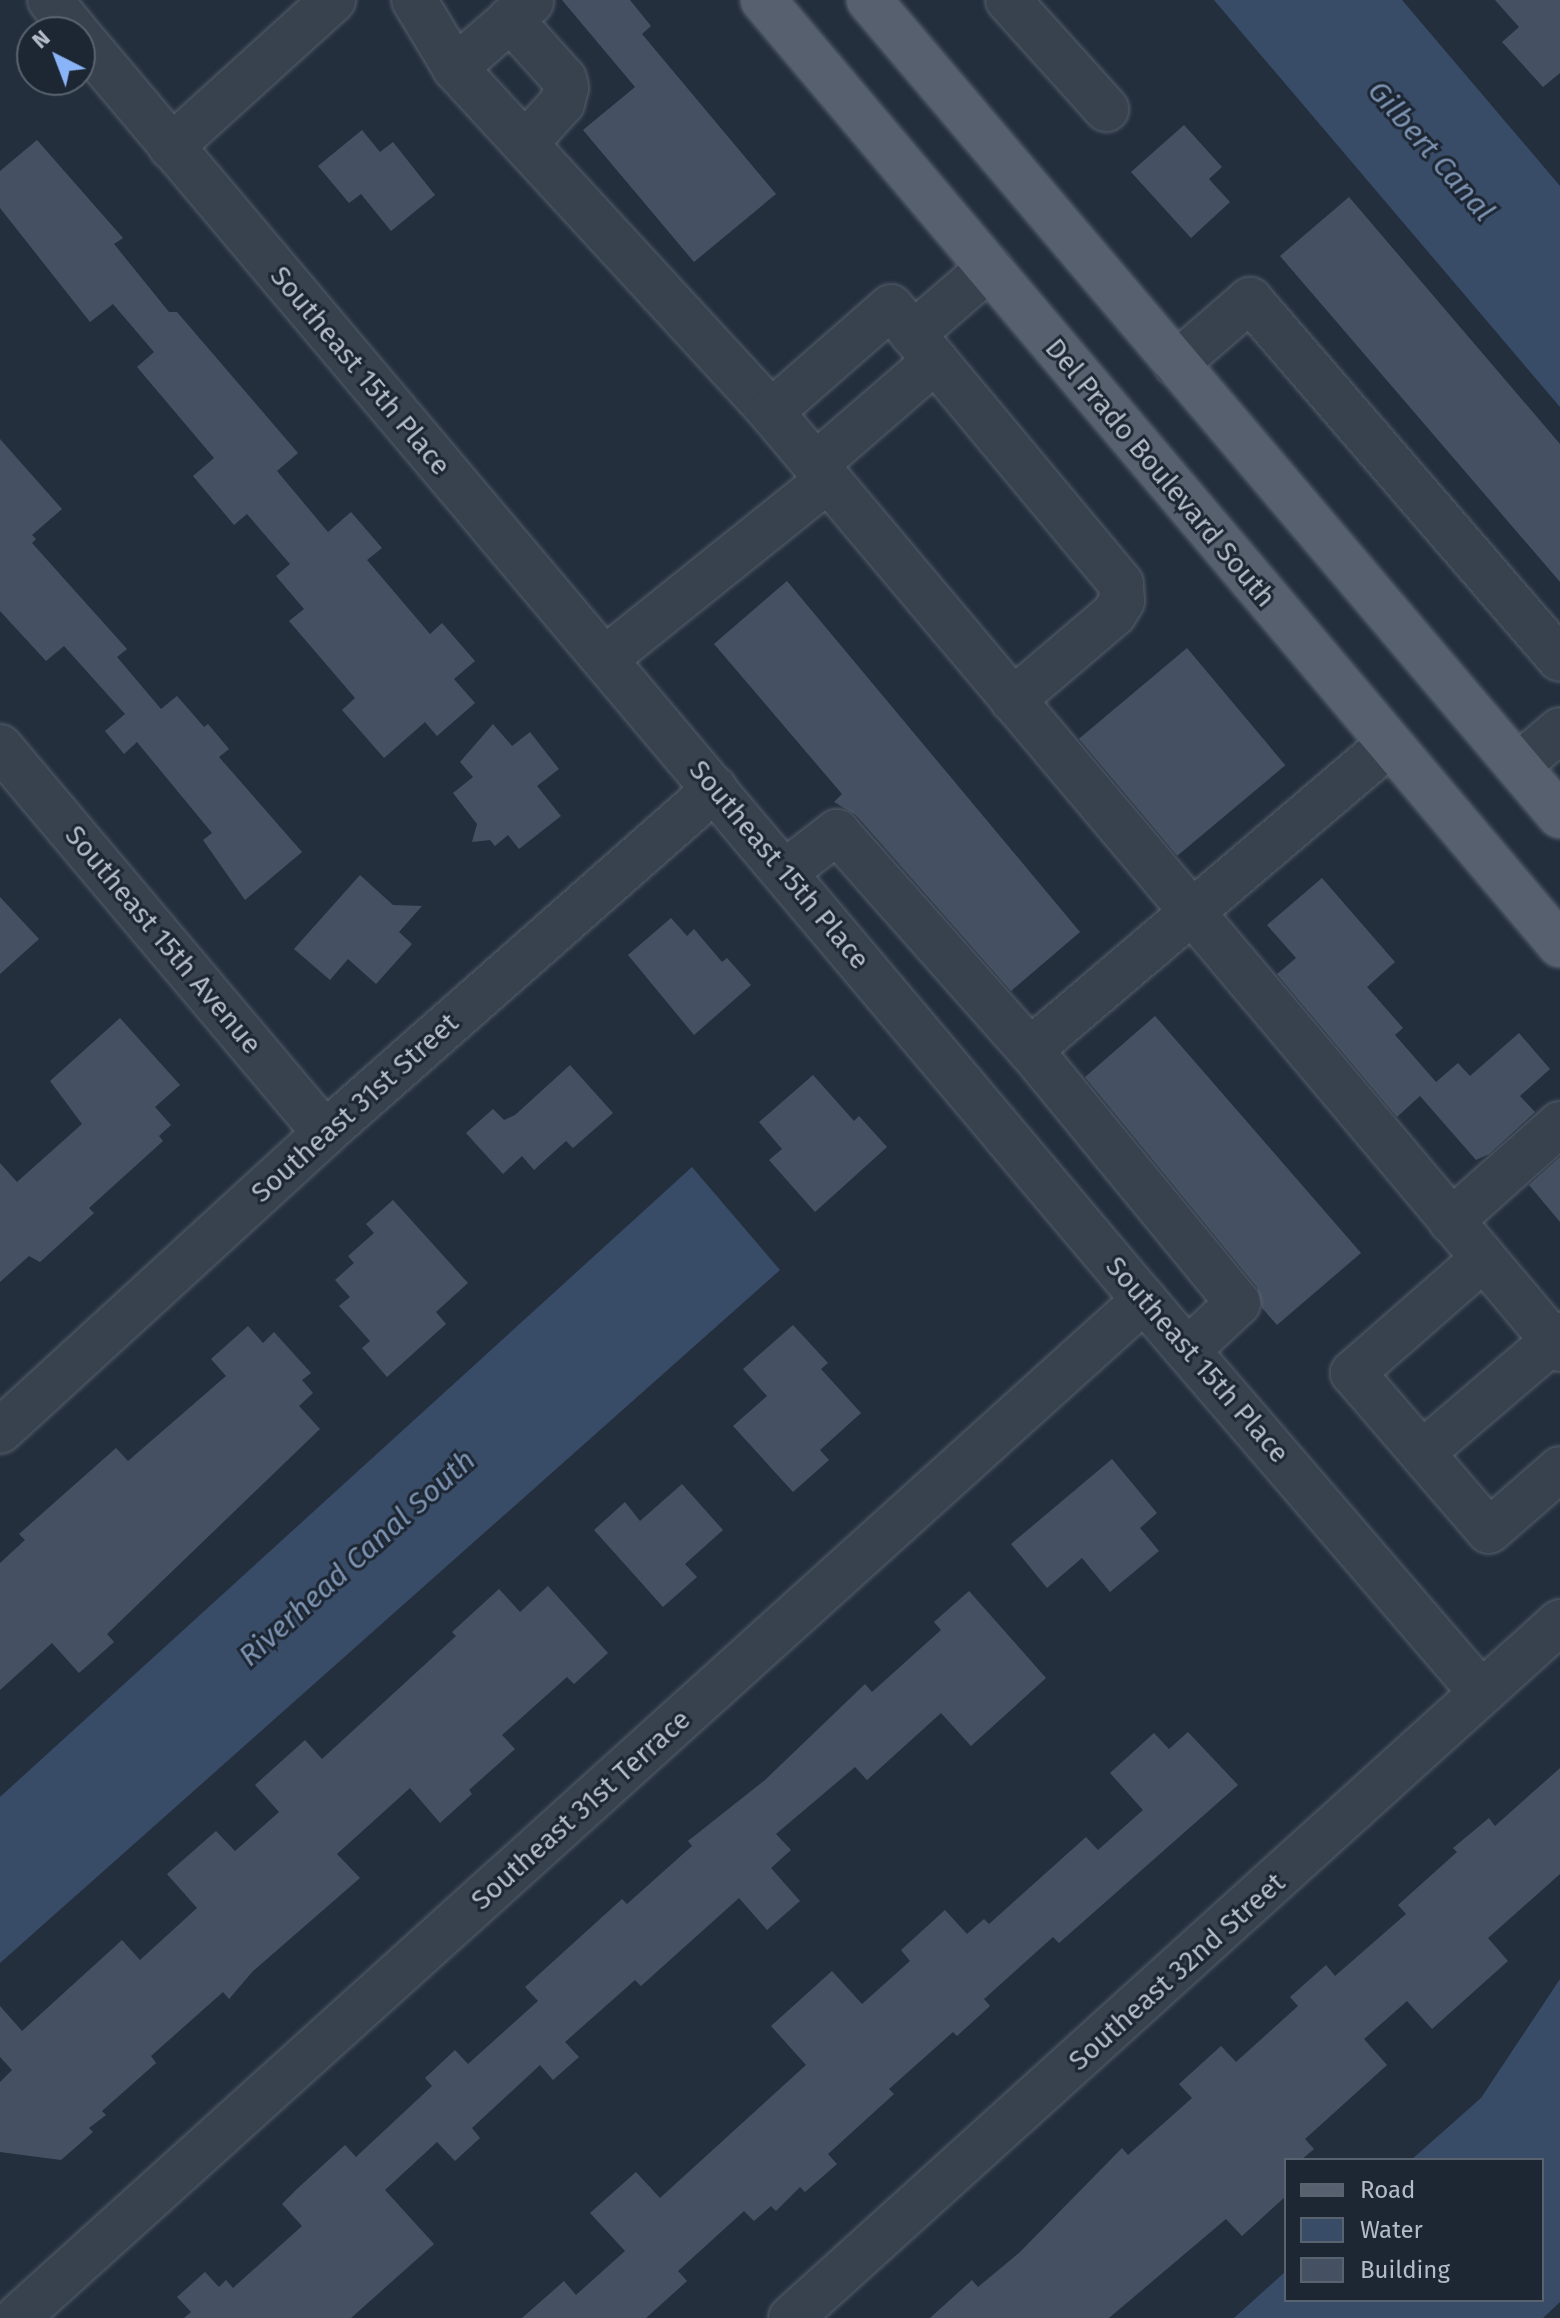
<!DOCTYPE html>
<html>
<head>
<meta charset="utf-8">
<style>
  body { margin:0 }
  #map { position:relative; width:1560px; height:2318px; overflow:hidden; background:#242f3e; font-family:"Fira Sans",sans-serif }
  div>[style] { position:absolute }
  .water>* { inset:0; background:#394c67 }
  .building>* { inset:0; background:#455162; transform-origin:0 0 }
  .roads { filter:drop-shadow(0 0 2px #565f6c) drop-shadow(0 0 2px #565f6c) }
  .minor>* { height:44px; margin:-22px; padding:0 22px; transform-origin:22px; border-radius:22px; background:#38414e }
  .major>* { height:44px; margin:-22px; padding:0 22px; transform-origin:22px; border-radius:22px; background:#56606e }
  span { translate:-50% -50%; white-space:nowrap; text-align:center; line-height:1.15; -webkit-text-stroke:6px #1d2633; paint-order:stroke }
  .street-label { font-size:28px; color:#b4bcc9 }
  .water-label { font-size:30px; color:#7c92b1; font-style:italic }
  .legend { position:absolute; left:1284px; top:2158px; width:260px; height:144px; box-sizing:border-box; background:#1d2633; border:2px solid #59626f; margin:0; padding:10px 14px; list-style:none; font-size:24px; color:#b4bcc9 }
  .legend li { display:flex; align-items:center; gap:16px; height:40px }
  .legend b { width:40px; border:2px solid #59626f }
  .north { position:absolute; left:16px; top:16px; width:80px; height:80px; box-sizing:border-box; background:#1d2633; border:2px solid #59626f; border-radius:50%; rotate:318deg; font-size:22px; font-weight:700; line-height:32px; text-align:center; color:#b4bcc9 }
  .north::after { content:''; display:block; margin:auto; width:28px; height:36px; background:#8ab4f8; clip-path:polygon(50% 0,100% 100%,50% 72%,0 100%) }
</style>
</head>
<body>
<div id="map">
  <div class="water">
    <div style="clip-path:polygon(1214px 0,1402px 0,1560px 186px,1560px 407px)"></div>
    <div style="clip-path:polygon(692px 1167px,780px 1270px,0 1963px,0 1797px)"></div>
    <div style="clip-path:polygon(1560px 1979px,1560px 2302px,1543px 2318px,1234px 2318px,1286px 2271px,1286px 2300px,1542px 2300px,1542px 2160px,1411px 2160px,1481px 2098px)"></div>
  </div>
  <div class="building">
    <div style="clip-path:polygon(562px 0,630px 0,651px 26px,642px 34px,776px 194px,694px 262px,583px 130px,635px 87px)"></div>
    <div style="clip-path:polygon(1495px 0,1560px 0,1560px 73px,1543px 87px,1502px 42px,1519px 27px)"></div>
    <div style="clip-path:polygon(1184px 125px,1222px 167px,1209px 179px,1230px 202px,1191px 238px,1131px 172px)"></div>
    <div style="clip-path:polygon(362px 130px,380px 152px,393px 142px,435px 195px,391px 231px,361px 194px,349px 203px,318px 166px)"></div>
    <div style="clip-path:polygon(37px 140px,123px 238px,114px 244px,169px 312px,177px 312px,298px 453px,277px 471px,328px 532px,351px 512px,382px 548px,367px 560px,430px 634px,442px 623px,475px 661px,454px 679px,475px 703px,437px 736px,425px 722px,384px 758px,342px 710px,355px 698px,289px 621px,304px 609px,276px 576px,290px 564px,247px 514px,234px 525px,193px 476px,214px 458px,137px 367px,154px 352px,113px 304px,90px 322px,0 208px,0 171px)"></div>
    <div style="clip-path:polygon(1349px 197px,1560px 444px,1560px 582px,1280px 256px)"></div>
    <div style="clip-path:polygon(0 439px,62px 509px,32px 535px,36px 539px,32px 543px,127px 649px,117px 657px,161px 709px,177px 696px,204px 727px,208px 724px,229px 749px,219px 757px,302px 852px,245px 900px,203px 840px,212px 833px,137px 742px,124px 754px,105px 731px,125px 714px,64px 646px,46px 661px,0 611px)"></div>
    <div style="clip-path:polygon(787px 581px,1080px 932px,1011px 991px,856px 815px,834px 802px,842px 794px,714px 644px)"></div>
    <div style="left:1187px;top:648px;width:153px;height:141px;rotate:50deg"></div>
    <div style="clip-path:polygon(493px 724px,512px 746px,530px 732px,559px 769px,537px 786px,561px 816px,519px 849px,508px 835px,495px 846px,490px 840px,472px 842px,477px 824px,453px 793px,473px 777px,460px 762px)"></div>
    <div style="clip-path:polygon(360px 875px,393px 905px,422px 906px,399px 932px,412px 944px,376px 984px,348px 959px,330px 980px,294px 949px)"></div>
    <div style="clip-path:polygon(1322px 878px,1395px 962px,1367px 987px,1403px 1028px,1395px 1035px,1436px 1082px,1458px 1063px,1470px 1076px,1519px 1033px,1550px 1069px,1520px 1096px,1535px 1112px,1489px 1154px,1476px 1160px,1420px 1096px,1397px 1117px,1277px 974px,1296px 958px,1267px 925px)"></div>
    <div style="clip-path:polygon(0 897px,39px 939px,0 974px)"></div>
    <div style="clip-path:polygon(671px 918px,687px 936px,694px 929px,722px 962px,727px 958px,751px 985px,694px 1035px,628px 955px)"></div>
    <div style="clip-path:polygon(1155px 1016px,1361px 1253px,1277px 1325px,1262px 1308px,1257px 1287px,1085px 1077px)"></div>
    <div style="clip-path:polygon(120px 1018px,180px 1085px,155px 1107px,171px 1125px,159px 1136px,163px 1141px,89px 1208px,94px 1213px,40px 1262px,29px 1256px,0 1282px,0 1163px,17px 1182px,82px 1124px,50px 1081px)"></div>
    <div style="clip-path:polygon(570px 1065px,613px 1113px,573px 1148px,566px 1141px,534px 1170px,522px 1156px,503px 1174px,466px 1133px,493px 1109px,504px 1120px,515px 1115px)"></div>
    <div style="clip-path:polygon(813px 1075px,854px 1121px,859px 1116px,887px 1147px,815px 1212px,769px 1160px,782px 1149px,759px 1122px)"></div>
    <div style="clip-path:polygon(1560px 1157px,1560px 1222px,1529px 1185px)"></div>
    <div style="clip-path:polygon(393px 1200px,468px 1283px,436px 1312px,446px 1324px,387px 1377px,362px 1348px,370px 1341px,339px 1306px,350px 1297px,335px 1280px,354px 1263px,348px 1256px,374px 1233px,366px 1224px)"></div>
    <div style="clip-path:polygon(793px 1325px,828px 1363px,821px 1369px,861px 1413px,820px 1450px,829px 1460px,793px 1492px,733px 1426px,767px 1396px,743px 1369px)"></div>
    <div style="clip-path:polygon(248px 1326px,263px 1343px,274px 1332px,311px 1373px,302px 1380px,313px 1393px,299px 1406px,320px 1429px,107px 1634px,114px 1642px,79px 1673px,52px 1643px,0 1690px,0 1563px,25px 1540px,19px 1534px,116px 1448px,128px 1461px,226px 1376px,211px 1359px)"></div>
    <div style="clip-path:polygon(1112px 1459px,1157px 1513px,1140px 1528px,1159px 1551px,1110px 1592px,1082px 1558px,1047px 1588px,1011px 1544px)"></div>
    <div style="clip-path:polygon(682px 1484px,723px 1530px,685px 1564px,697px 1577px,663px 1607px,594px 1530px,625px 1502px,640px 1521px)"></div>
    <div style="clip-path:polygon(548px 1586px,608px 1653px,574px 1684px,567px 1677px,502px 1735px,515px 1749px,469px 1790px,472px 1794px,440px 1823px,410px 1788px,337px 1854px,360px 1878px,253px 1971px,229px 1999px,223px 1992px,151px 2056px,156px 2063px,102px 2111px,106px 2115px,89px 2128px,93px 2132px,61px 2160px,0 2152px,0 2082px,12px 2070px,0 2057px,0 2006px,22px 2031px,122px 1940px,140px 1960px,197px 1908px,167px 1874px,216px 1831px,235px 1851px,279px 1812px,255px 1785px,305px 1740px,322px 1759px,456px 1636px,452px 1632px,499px 1589px,520px 1612px)"></div>
    <div style="clip-path:polygon(969px 1591px,1046px 1678px,971px 1746px,941px 1713px,867px 1780px,855px 1767px,776px 1834px,791px 1850px,771px 1868px,800px 1901px,767px 1930px,739px 1898px,641px 1986px,635px 1980px,565px 2042px,579px 2057px,553px 2080px,540px 2065px,472px 2128px,480px 2138px,455px 2161px,437px 2142px,385px 2190px,434px 2244px,351px 2318px,184px 2318px,191px 2312px,177px 2297px,205px 2272px,219px 2287px,226px 2280px,233px 2288px,302px 2226px,282px 2204px,298px 2188px,345px 2145px,356px 2157px,432px 2086px,425px 2078px,455px 2050px,468px 2064px,538px 2001px,525px 1987px,622px 1899px,627px 1904px,692px 1846px,688px 1841px,765px 1780px,865px 1684px,872px 1692px,941px 1630px,934px 1622px)"></div>
    <div style="clip-path:polygon(1188px 1732px,1238px 1785px,1059px 1943px,1053px 1937px,984px 1999px,990px 2006px,957px 2036px,953px 2032px,889px 2089px,894px 2094px,828px 2154px,837px 2164px,805px 2192px,800px 2187px,776px 2211px,771px 2206px,754px 2221px,744px 2211px,678px 2271px,687px 2281px,646px 2318px,522px 2318px,564px 2281px,576px 2295px,625px 2251px,590px 2213px,636px 2172px,660px 2198px,806px 2065px,771px 2026px,832px 1971px,862px 2004px,910px 1961px,901px 1950px,945px 1910px,967px 1934px,984px 1919px,989px 1924px,1086px 1837px,1098px 1850px,1143px 1810px,1110px 1773px,1154px 1733px,1169px 1749px)"></div>
    <div style="clip-path:polygon(1560px 1768px,1560px 1874px,1488px 1938px,1508px 1961px,1432px 2029px,1407px 2001px,1364px 2039px,1387px 2065px,1305px 2139px,1314px 2149px,1301px 2160px,1286px 2160px,1286px 2196px,1242px 2236px,1226px 2219px,1109px 2318px,930px 2318px,972px 2280px,978px 2287px,1019px 2253px,1122px 2148px,1128px 2155px,1192px 2098px,1179px 2084px,1221px 2046px,1236px 2062px,1298px 2006px,1290px 1997px,1326px 1965px,1335px 1976px,1406px 1914px,1398px 1905px,1457px 1852px,1453px 1848px,1489px 1818px,1495px 1826px)"></div>
  </div>
  <div class="roads">
    <div class="minor">
      <div style="left:50px;top:0;width:41px;rotate:50.9deg"></div>
      <div style="left:414px;top:0;width:79px;rotate:58.9deg"></div>
      <div style="left:455px;top:68px;width:467px;rotate:47.4deg"></div>
      <div style="left:771px;top:412px;width:1225px;rotate:49.9deg"></div>
      <div style="left:1008px;top:0;width:147px;rotate:48deg"></div>
      <div style="left:510px;top:19px;width:81px;rotate:48deg"></div>
      <div style="left:564px;top:79px;width:9px;rotate:77deg"></div>
      <div style="left:566px;top:88px;width:16px;rotate:105deg"></div>
      <div style="left:562px;top:103px;width:55px;rotate:132.1deg"></div>
      <div style="left:80px;top:37px;width:1651px;rotate:49.89deg"></div>
      <div style="left:1144px;top:1300px;width:516px;rotate:49.33deg"></div>
      <div style="left:455px;top:68px;width:101px;rotate:-41deg"></div>
      <div style="left:171px;top:147px;width:219px;rotate:-42.2deg"></div>
      <div style="left:913px;top:334px;width:325px;rotate:50.2deg"></div>
      <div style="left:1121px;top:584px;width:17px;rotate:87deg"></div>
      <div style="left:1122px;top:601px;width:15px;rotate:122deg"></div>
      <div style="left:1114px;top:614px;width:133px;rotate:139.6deg"></div>
      <div style="left:1176px;top:364px;width:98px;rotate:-40.9deg"></div>
      <div style="left:1250px;top:300px;width:474px;rotate:49.2deg"></div>
      <div style="left:771px;top:412px;width:159px;rotate:-41.2deg"></div>
      <div style="left:891px;top:307px;width:35px;rotate:51deg"></div>
      <div style="left:913px;top:334px;width:101px;rotate:-41deg"></div>
      <div style="left:815px;top:465px;width:159px;rotate:-40.9deg"></div>
      <div style="left:605px;top:659px;width:286px;rotate:-38.8deg"></div>
      <div style="left:0;top:747px;width:505px;rotate:49.9deg"></div>
      <div style="left:1518px;top:766px;width:55px;rotate:-40.6deg"></div>
      <div style="left:785px;top:872px;width:66px;rotate:-37.6deg"></div>
      <div style="left:837px;top:832px;width:291px;rotate:48.5deg"></div>
      <div style="left:1451px;top:1221px;width:146px;rotate:-41.7deg"></div>
      <div style="left:1483px;top:1259px;width:173px;rotate:138.8deg"></div>
      <div style="left:1353px;top:1373px;width:208px;rotate:49.3deg"></div>
      <div style="left:1489px;top:1531px;width:94px;rotate:-41.1deg"></div>
      <div style="left:1189px;top:1349px;width:67px;rotate:-43.2deg"></div>
      <div style="left:1238px;top:1303px;width:328px;rotate:-129.4deg"></div>
      <div style="left:1030px;top:1050px;width:470px;rotate:-40.4deg"></div>
      <div style="left:0;top:1431px;width:441px;rotate:-42.5deg"></div>
      <div style="left:325px;top:1133px;width:520px;rotate:-41.41deg"></div>
      <div style="left:1422px;top:1453px;width:182px;rotate:-40.5deg"></div>
      <div style="left:17px;top:2318px;width:1519px;rotate:-42.09deg"></div>
      <div style="left:791px;top:2318px;width:1037px;rotate:-42.15deg"></div>
    </div>
    <div class="major">
      <div style="left:763px;top:0;width:1236px;rotate:49.86deg"></div>
      <div style="left:869px;top:0;width:1069px;rotate:49.74deg"></div>
    </div>
  </div>
  <div class="street-label">
    <span style="left:360px;top:371px;rotate:50deg">Southeast 15th Place</span>
    <span style="left:1160px;top:473px;rotate:50deg">Del Prado Boulevard South</span>
    <span style="left:779px;top:865px;rotate:50deg">Southeast 15th Place</span>
    <span style="left:163px;top:940px;rotate:50deg">Southeast 15th Avenue</span>
    <span style="left:355px;top:1108px;rotate:-42deg">Southeast 31st Street</span>
    <span style="left:1197px;top:1360px;rotate:49deg">Southeast 15th Place</span>
    <span style="left:581px;top:1810px;rotate:-42deg">Southeast 31st Terrace</span>
    <span style="left:1177px;top:1972px;rotate:-42deg">Southeast 32nd Street</span>
  </div>
  <div class="water-label">
    <span style="left:1431px;top:151px;rotate:49deg">Gilbert Canal</span>
    <span style="left:357px;top:1558px;rotate:-42deg">Riverhead Canal South</span>
  </div>
  <ul class="legend">
  <li><b style="height:10px;background:#56606e"></b>Road</li>
  <li><b style="height:22px;background:#394c67"></b>Water</li>
  <li><b style="height:22px;background:#455162"></b>Building</li>
  </ul>
  <div class="north">N</div>
</div>
</body>
</html>
